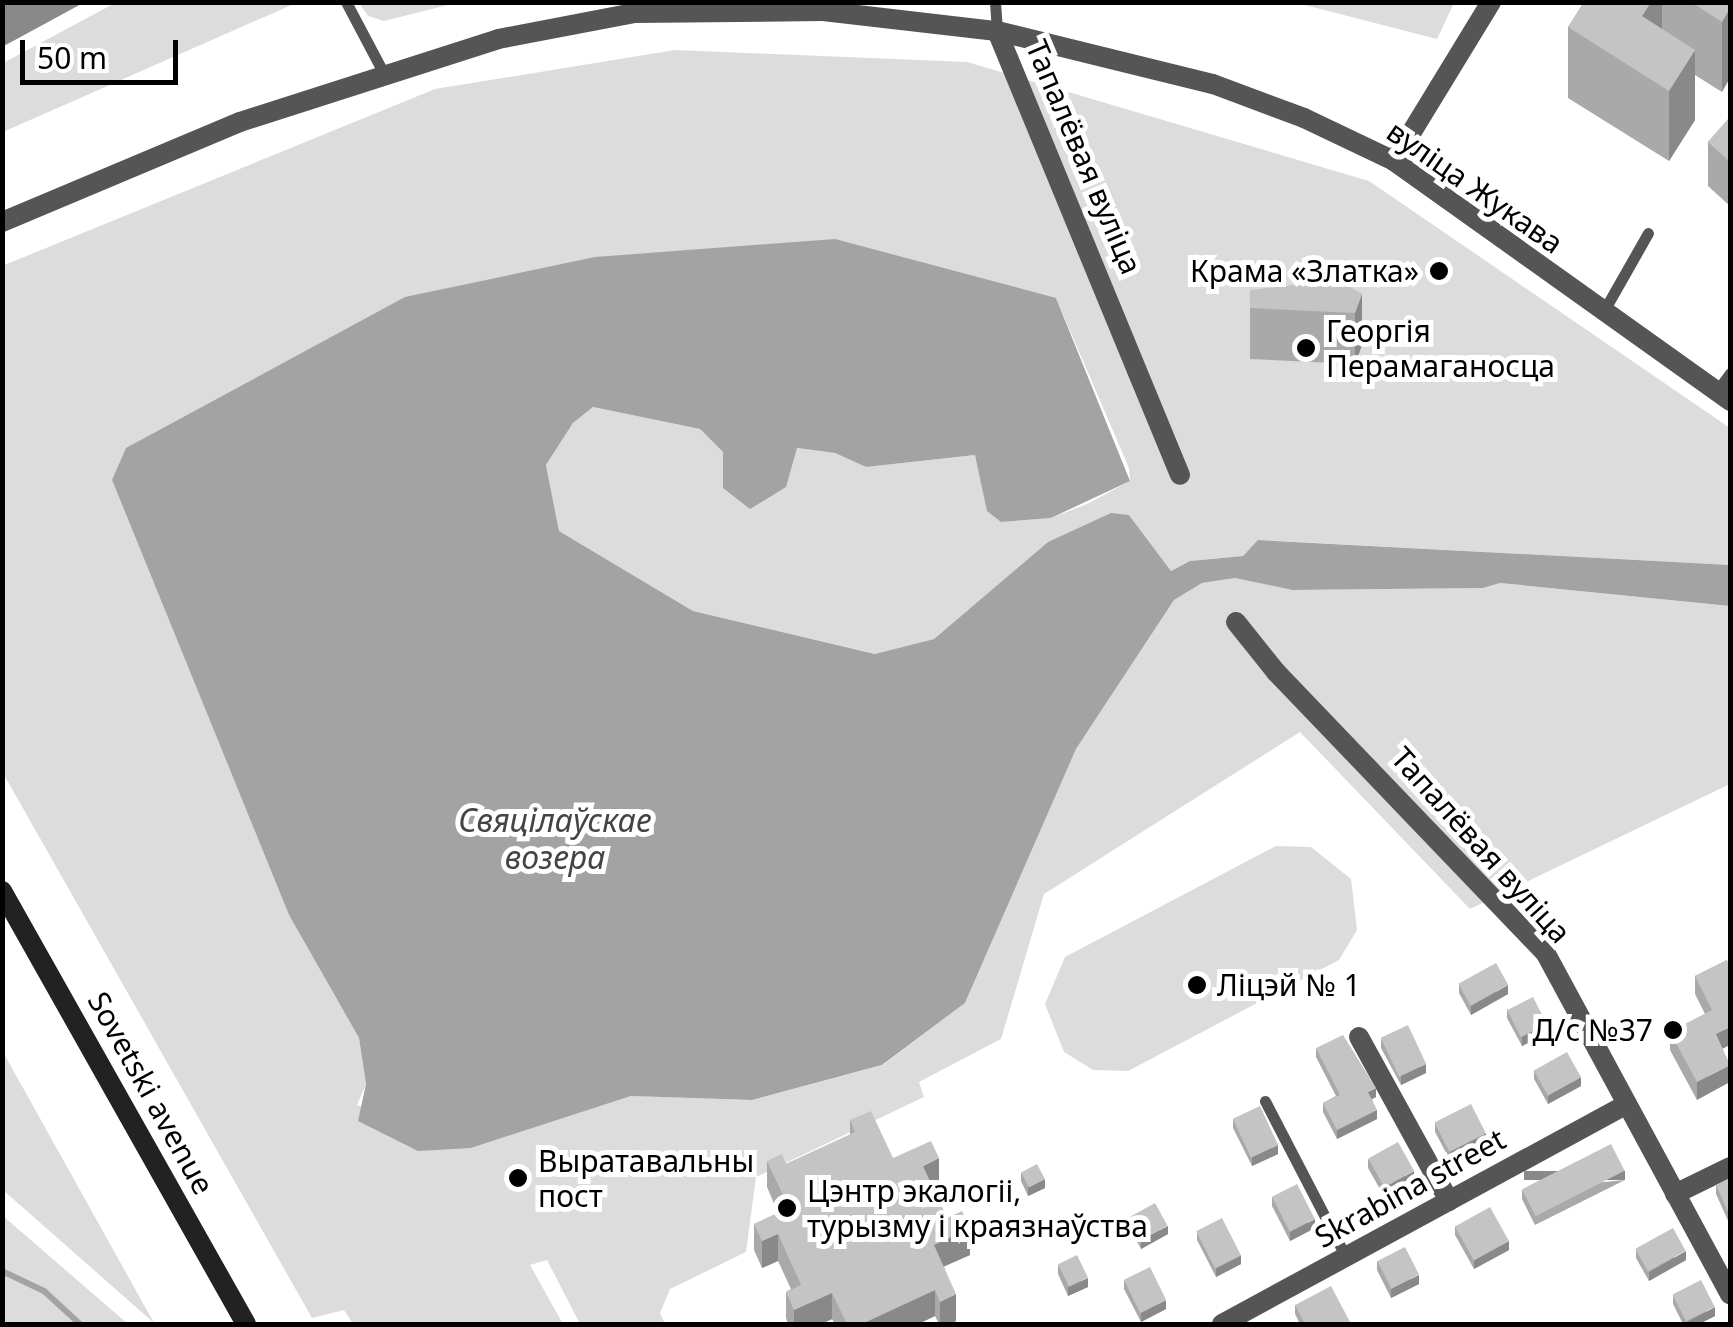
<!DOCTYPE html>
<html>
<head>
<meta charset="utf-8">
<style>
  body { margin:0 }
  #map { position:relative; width:1733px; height:1327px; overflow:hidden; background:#fff; font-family:"Noto Sans",sans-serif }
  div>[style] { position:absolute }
  .green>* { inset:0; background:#dcdcdc }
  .water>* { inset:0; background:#a3a3a3 }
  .stream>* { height:6px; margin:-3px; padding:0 3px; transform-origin:3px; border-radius:3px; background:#a3a3a3 }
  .service>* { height:11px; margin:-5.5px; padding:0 5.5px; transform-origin:5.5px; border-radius:5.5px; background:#555 }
  .minor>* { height:20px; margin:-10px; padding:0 10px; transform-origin:10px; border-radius:10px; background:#555 }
  .tertiary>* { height:20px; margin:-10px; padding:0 10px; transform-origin:10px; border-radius:10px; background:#555 }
  .secondary>* { height:20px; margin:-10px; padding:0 10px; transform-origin:10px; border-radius:10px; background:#222 }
  .wall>* { inset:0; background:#a9a9a9 }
  .shaded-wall>* { inset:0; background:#898989; transform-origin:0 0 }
  .building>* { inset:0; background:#c4c4c4; transform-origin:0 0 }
  .dots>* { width:28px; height:28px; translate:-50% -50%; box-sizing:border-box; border:5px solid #fff; border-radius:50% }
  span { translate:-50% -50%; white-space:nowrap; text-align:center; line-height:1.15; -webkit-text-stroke:10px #fff; paint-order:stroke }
  .street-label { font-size:30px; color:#000 }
  .poi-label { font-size:30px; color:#000 }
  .right { translate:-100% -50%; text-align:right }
  .left { translate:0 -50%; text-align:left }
  .water-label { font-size:32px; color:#444; font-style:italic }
  .frame { position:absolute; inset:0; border:5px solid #000; pointer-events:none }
  .scale { position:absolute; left:20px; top:40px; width:158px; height:45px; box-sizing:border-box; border:5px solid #000; border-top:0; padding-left:12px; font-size:30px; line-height:35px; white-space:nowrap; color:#000; -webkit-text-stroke:8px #fff; paint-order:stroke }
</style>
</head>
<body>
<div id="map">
  <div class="green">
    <div style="clip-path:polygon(117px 2px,273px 5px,296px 3px,3px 132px,3px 63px)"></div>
    <div style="clip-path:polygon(359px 3px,456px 3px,384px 21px,368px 16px)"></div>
    <div style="clip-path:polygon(1297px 3px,1454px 2px,1454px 3px,1437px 39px)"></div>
    <div style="clip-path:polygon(675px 50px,967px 62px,1369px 181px,1730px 428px,1730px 565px,1259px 540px,1243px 556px,1190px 561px,1171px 571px,1129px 515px,1048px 542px,934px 639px,876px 654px,693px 611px,559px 531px,546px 465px,573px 423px,593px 407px,700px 429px,723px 452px,723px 488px,796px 448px,835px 453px,866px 467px,975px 455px,1001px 522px,1051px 518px,1087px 504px,1130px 481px,1129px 468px,1056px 298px,112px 480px,289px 915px,359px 1038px,366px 1084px,357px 1105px,471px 1148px,631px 1096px,752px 1100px,883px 1065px,965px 1003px,1076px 749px,1174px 600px,1202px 583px,1235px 578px,1292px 590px,1483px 588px,1500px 583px,1730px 606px,1730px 784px,1470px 909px,1300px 732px,1044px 894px,1001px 1039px,919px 1082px,924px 1097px,756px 1177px,746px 1252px,670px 1289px,660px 1313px,665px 1324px,580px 1324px,547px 1260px,530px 1265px,563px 1324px,353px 1324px,344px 1310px,312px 1318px,3px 773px,2px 266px,435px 89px)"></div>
    <div style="clip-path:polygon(1276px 846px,1311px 847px,1351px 879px,1357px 930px,1339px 960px,1128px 1071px,1093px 1070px,1064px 1052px,1045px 1004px,1065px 957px)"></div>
    <div style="clip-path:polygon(2px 1052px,3px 1052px,154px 1323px,3px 1190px)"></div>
    <div style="clip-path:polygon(3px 1216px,128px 1324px,3px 1324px)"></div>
  </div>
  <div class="water">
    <div style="clip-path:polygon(835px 239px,1056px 298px,1130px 481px,1051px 518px,1001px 522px,987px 511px,975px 455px,866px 467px,835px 453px,797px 448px,786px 487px,750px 509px,723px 488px,723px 452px,700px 429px,593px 407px,573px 423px,546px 465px,559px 531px,693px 611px,875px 654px,934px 639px,1048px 542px,1111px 513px,1129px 515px,1171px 571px,1190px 561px,1243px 556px,1258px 540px,1730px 565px,1730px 606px,1500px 583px,1483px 588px,1292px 590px,1235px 578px,1202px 583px,1174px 600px,1076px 749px,965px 1003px,882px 1065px,752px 1100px,631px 1096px,471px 1148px,418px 1151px,358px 1121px,366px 1084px,359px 1038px,289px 915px,112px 480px,126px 448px,405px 297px,595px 257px)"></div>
  </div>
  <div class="stream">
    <div style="left:2px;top:1271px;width:47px;rotate:25.5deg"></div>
    <div style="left:44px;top:1291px;width:49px;rotate:42.5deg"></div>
  </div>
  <div class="service">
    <div style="left:346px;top:2px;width:79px;rotate:62.1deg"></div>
    <div style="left:995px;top:2px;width:29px;rotate:86deg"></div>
    <div style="left:1602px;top:314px;width:93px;rotate:-60.4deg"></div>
    <div style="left:1717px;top:391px;width:22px;rotate:-54deg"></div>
    <div style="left:1265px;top:1101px;width:176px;rotate:62.6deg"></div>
  </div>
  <div class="minor">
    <div style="left:997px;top:31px;width:480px;rotate:67.6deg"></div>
    <div style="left:1394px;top:161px;width:186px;rotate:-58.6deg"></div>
    <div style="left:1236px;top:622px;width:64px;rotate:51.3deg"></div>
    <div style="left:1276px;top:672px;width:390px;rotate:46.2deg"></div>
    <div style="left:1546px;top:954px;width:387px;rotate:61.6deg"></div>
    <div style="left:1359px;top:1037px;width:187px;rotate:61.2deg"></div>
    <div style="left:1675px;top:1194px;width:61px;rotate:-26.1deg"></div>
    <div style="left:1222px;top:1324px;width:460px;rotate:-28.5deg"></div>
  </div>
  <div class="tertiary">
    <div style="left:2px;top:222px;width:258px;rotate:-22.8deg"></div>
    <div style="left:240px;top:122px;width:271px;rotate:-17.8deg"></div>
    <div style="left:498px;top:39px;width:138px;rotate:-10.8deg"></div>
    <div style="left:634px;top:13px;width:189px;rotate:-0.6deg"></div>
    <div style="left:823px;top:11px;width:175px;rotate:6.6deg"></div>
    <div style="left:997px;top:31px;width:222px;rotate:13.8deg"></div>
    <div style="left:1213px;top:84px;width:97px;rotate:20.5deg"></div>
    <div style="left:1304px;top:118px;width:100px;rotate:25.5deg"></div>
    <div style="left:1394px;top:161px;width:413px;rotate:35.5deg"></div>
  </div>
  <div class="secondary">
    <div style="left:2px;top:891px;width:497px;rotate:60.6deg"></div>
  </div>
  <div class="wall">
    <div style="clip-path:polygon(1584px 2px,1730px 2px,1722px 92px,1695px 75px,1695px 120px,1669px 161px,1568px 98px,1568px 27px)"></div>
    <div style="clip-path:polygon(1730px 117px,1730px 206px,1708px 186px,1708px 142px)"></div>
    <div style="clip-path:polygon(1250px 290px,1362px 294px,1362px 345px,1355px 364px,1250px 359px)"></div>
    <div style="clip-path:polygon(1727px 960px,1723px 1048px,1697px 1100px,1670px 1050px,1670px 1032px,1705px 1014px,1695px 994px,1695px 976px)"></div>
    <div style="clip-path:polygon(1459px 984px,1508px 994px,1471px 1015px,1459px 993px)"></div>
    <div style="clip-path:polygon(1507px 1009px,1547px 1033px,1522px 1046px,1507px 1018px)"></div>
    <div style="clip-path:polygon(1381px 1039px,1426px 1073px,1401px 1085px,1381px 1048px)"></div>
    <div style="clip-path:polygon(1316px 1048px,1376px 1097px,1372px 1099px,1377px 1119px,1337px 1139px,1323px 1112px,1323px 1103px,1336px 1096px,1316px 1057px)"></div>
    <div style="clip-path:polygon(1534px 1070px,1581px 1086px,1548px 1104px,1534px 1079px)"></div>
    <div style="clip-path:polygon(1233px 1119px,1278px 1154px,1252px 1166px,1233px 1128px)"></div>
    <div style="clip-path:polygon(850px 1120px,893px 1158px,939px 1185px,933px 1188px,947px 1218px,970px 1255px,944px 1266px,956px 1321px,948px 1324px,939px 1324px,935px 1316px,918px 1324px,835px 1324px,832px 1319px,821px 1324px,788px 1324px,786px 1318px,786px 1292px,791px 1289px,778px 1261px,762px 1268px,754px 1250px,754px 1224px,778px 1213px,767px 1187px,767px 1161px,786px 1164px,850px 1135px)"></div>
    <div style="clip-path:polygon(1435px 1123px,1486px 1142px,1450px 1160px,1435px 1132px)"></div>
    <div style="clip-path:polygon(1368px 1159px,1414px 1180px,1384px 1196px,1368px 1168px)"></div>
    <div style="clip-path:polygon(1021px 1172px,1045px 1188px,1028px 1196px,1021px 1181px)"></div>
    <div style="clip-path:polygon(1730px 1178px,1730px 1225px,1716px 1194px,1716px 1185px)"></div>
    <div style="clip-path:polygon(1625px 1180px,1535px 1225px,1522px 1199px,1522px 1190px)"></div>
    <div style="clip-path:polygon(1272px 1197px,1315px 1228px,1290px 1241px,1272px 1206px)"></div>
    <div style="clip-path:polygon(1129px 1217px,1168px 1234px,1141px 1249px,1129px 1226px)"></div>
    <div style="clip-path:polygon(1455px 1226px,1509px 1250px,1474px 1269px,1455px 1235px)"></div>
    <div style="clip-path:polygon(1197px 1232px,1241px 1264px,1216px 1277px,1197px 1240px)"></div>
    <div style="clip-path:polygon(1636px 1249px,1686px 1260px,1649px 1281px,1636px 1258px)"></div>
    <div style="clip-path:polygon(1377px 1261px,1419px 1284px,1391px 1298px,1377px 1270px)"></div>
    <div style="clip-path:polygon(1058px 1265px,1088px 1287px,1068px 1296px,1058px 1274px)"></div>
    <div style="clip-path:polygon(1124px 1280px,1166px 1309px,1141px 1322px,1124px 1289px)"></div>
    <div style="clip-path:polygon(1673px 1295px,1715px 1316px,1699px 1324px,1683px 1324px,1673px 1304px)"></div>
    <div style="clip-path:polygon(1295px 1305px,1350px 1324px,1300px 1324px,1295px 1314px)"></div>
  </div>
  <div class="shaded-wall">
    <div style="clip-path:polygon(2px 2px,85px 2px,2px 47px)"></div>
    <div style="clip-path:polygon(1651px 2px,1662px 2px,1662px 55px,1642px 16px)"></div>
    <div style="clip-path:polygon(1730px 8px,1730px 78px,1722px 92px,1722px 22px)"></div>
    <div style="clip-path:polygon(1695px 50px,1695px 120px,1669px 161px,1669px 91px)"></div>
    <div style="clip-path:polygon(1362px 294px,1362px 345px,1355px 364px,1355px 313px)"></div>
    <div style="clip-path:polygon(1508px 985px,1508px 994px,1471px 1015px,1471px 1006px)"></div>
    <div style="clip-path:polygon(1547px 1024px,1547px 1033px,1522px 1046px,1522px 1037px)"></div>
    <div style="clip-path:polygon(1730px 1027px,1730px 1045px,1716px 1052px,1716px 1034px)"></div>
    <div style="clip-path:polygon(1426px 1064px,1426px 1073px,1401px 1085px,1401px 1076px)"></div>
    <div style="clip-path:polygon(1730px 1065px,1730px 1082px,1697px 1100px,1697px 1082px)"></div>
    <div style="clip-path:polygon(1581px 1077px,1581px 1086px,1548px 1104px,1548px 1095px)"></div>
    <div style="clip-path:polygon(1376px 1088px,1376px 1097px,1368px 1101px,1368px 1092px)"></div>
    <div style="clip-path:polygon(1377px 1110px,1377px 1119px,1337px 1139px,1337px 1130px)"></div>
    <div style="clip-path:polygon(1486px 1133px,1486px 1142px,1450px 1160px,1450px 1151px)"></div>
    <div style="clip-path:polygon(1278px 1145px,1278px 1154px,1252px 1166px,1252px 1157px)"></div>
    <div style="clip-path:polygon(939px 1158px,939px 1185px,923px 1193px,923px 1166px)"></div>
    <div style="clip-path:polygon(1414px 1171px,1414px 1180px,1384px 1196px,1384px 1188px)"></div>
    <div style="left:1625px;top:1171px;width:9px;height:101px;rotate:90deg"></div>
    <div style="clip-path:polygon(1045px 1179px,1045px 1188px,1028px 1196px,1028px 1187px)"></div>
    <div style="clip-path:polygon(1315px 1219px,1315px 1228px,1290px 1241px,1290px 1232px)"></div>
    <div style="clip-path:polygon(1168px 1226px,1168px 1234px,1141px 1249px,1141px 1240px)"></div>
    <div style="clip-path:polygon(970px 1228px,970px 1255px,934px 1271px,934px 1245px)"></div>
    <div style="clip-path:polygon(778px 1234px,778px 1261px,762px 1268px,762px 1241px)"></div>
    <div style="clip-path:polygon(1509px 1241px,1509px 1250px,1474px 1269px,1474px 1260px)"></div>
    <div style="clip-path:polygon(1686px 1251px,1686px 1260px,1649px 1281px,1649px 1272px)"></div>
    <div style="clip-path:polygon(1241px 1255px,1241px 1264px,1216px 1277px,1216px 1268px)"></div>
    <div style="clip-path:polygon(1419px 1275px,1419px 1284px,1391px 1298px,1391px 1289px)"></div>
    <div style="clip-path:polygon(1088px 1278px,1088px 1287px,1068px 1296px,1068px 1287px)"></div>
    <div style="clip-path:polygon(935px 1290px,935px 1316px,918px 1324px,866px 1324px,866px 1322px)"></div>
    <div style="clip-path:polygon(832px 1293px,832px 1319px,821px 1324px,794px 1324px,794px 1310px)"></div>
    <div style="clip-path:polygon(956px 1294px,956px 1321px,948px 1324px,940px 1324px,940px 1302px)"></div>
    <div style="clip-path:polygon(1166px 1300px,1166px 1309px,1141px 1322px,1141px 1313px)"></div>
    <div style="clip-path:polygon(1715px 1307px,1715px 1316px,1699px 1324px,1687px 1324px,1687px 1322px)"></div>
  </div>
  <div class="building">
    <div style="clip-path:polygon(1584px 2px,1651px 2px,1642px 16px,1695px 50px,1669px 91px,1568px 27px)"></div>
    <div style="clip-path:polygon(1691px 2px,1730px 2px,1730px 8px,1722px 22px)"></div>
    <div style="clip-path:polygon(1730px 117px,1730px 162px,1708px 142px)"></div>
    <div style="clip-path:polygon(1339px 280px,1362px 294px,1355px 313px,1250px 308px,1250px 290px)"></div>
    <div style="clip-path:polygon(1727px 960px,1730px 966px,1730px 1027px,1716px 1034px,1730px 1065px,1697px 1082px,1670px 1032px,1712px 1010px,1695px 976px)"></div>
    <div style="left:1496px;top:963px;width:25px;height:43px;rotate:61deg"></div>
    <div style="left:1533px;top:997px;width:30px;height:29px;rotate:63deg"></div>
    <div style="left:1408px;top:1025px;width:43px;height:30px;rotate:65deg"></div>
    <div style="clip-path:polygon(1343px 1035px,1376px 1088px,1368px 1092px,1377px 1110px,1337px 1130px,1323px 1103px,1340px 1095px,1316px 1048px)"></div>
    <div style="left:1567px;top:1052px;width:29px;height:38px;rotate:61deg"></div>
    <div style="left:1471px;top:1104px;width:33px;height:41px;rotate:63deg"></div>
    <div style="left:1260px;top:1106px;width:43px;height:30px;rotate:65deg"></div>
    <div style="clip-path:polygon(871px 1111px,893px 1158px,931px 1141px,939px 1158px,923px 1166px,947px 1218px,962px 1211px,970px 1228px,934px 1245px,956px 1294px,940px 1302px,935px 1290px,866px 1322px,867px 1324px,847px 1324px,832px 1293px,794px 1310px,786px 1292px,801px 1285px,778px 1234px,762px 1241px,754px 1224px,789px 1208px,767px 1161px,782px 1154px,786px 1164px,855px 1132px,850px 1120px)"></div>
    <div style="left:1398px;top:1142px;width:33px;height:34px;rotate:61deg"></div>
    <div style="left:1611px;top:1144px;width:30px;height:100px;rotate:63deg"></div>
    <div style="left:1037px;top:1164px;width:17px;height:18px;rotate:62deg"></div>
    <div style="clip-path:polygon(1730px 1178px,1730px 1216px,1716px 1185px)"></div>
    <div style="left:1297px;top:1184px;width:39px;height:28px;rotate:63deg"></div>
    <div style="left:1155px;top:1203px;width:26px;height:30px;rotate:61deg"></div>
    <div style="left:1490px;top:1207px;width:39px;height:40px;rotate:61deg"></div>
    <div style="left:1222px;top:1218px;width:42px;height:29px;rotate:63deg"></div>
    <div style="left:1673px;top:1228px;width:26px;height:43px;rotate:61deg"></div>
    <div style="left:1405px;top:1247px;width:31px;height:31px;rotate:63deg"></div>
    <div style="left:1077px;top:1255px;width:25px;height:21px;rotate:64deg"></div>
    <div style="left:1150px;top:1267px;width:37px;height:29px;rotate:64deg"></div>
    <div style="left:1701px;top:1280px;width:30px;height:32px;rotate:63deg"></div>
    <div style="clip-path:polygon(1331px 1286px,1350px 1322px,1345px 1324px,1305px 1324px,1295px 1305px)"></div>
  </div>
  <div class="dots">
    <div style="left:1439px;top:271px;background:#000"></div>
    <div style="left:1306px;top:348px;background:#000"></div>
    <div style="left:1197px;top:985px;background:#000"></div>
    <div style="left:1673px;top:1030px;background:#000"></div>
    <div style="left:518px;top:1178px;background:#000"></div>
    <div style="left:787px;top:1208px;background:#000"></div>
  </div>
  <div class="street-label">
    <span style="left:1084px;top:157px;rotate:67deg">Тапалёвая вуліца</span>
    <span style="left:1475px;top:187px;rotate:35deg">вуліца Жукава</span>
    <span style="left:1481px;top:845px;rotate:48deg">Тапалёвая вуліца</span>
    <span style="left:151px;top:1093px;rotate:61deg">Sovetski avenue</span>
    <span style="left:1410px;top:1188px;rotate:-29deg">Skrabina street</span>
  </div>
  <div class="poi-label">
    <span class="right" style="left:1419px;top:271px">Крама «Златка»</span>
    <span class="left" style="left:1326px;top:348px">Георгія<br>Перамаганосца</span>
    <span class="left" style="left:1217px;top:985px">Ліцэй № 1</span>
    <span class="right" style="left:1653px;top:1030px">Д/с №37</span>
    <span class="left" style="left:538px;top:1178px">Выратавальны<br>пост</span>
    <span class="left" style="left:807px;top:1208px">Цэнтр экалогіі,<br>турызму і краязнаўства</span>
  </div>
  <div class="water-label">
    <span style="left:555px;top:839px">Свяцілаўскае<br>возера</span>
  </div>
  <div class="frame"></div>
  <div class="scale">50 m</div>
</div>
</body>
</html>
